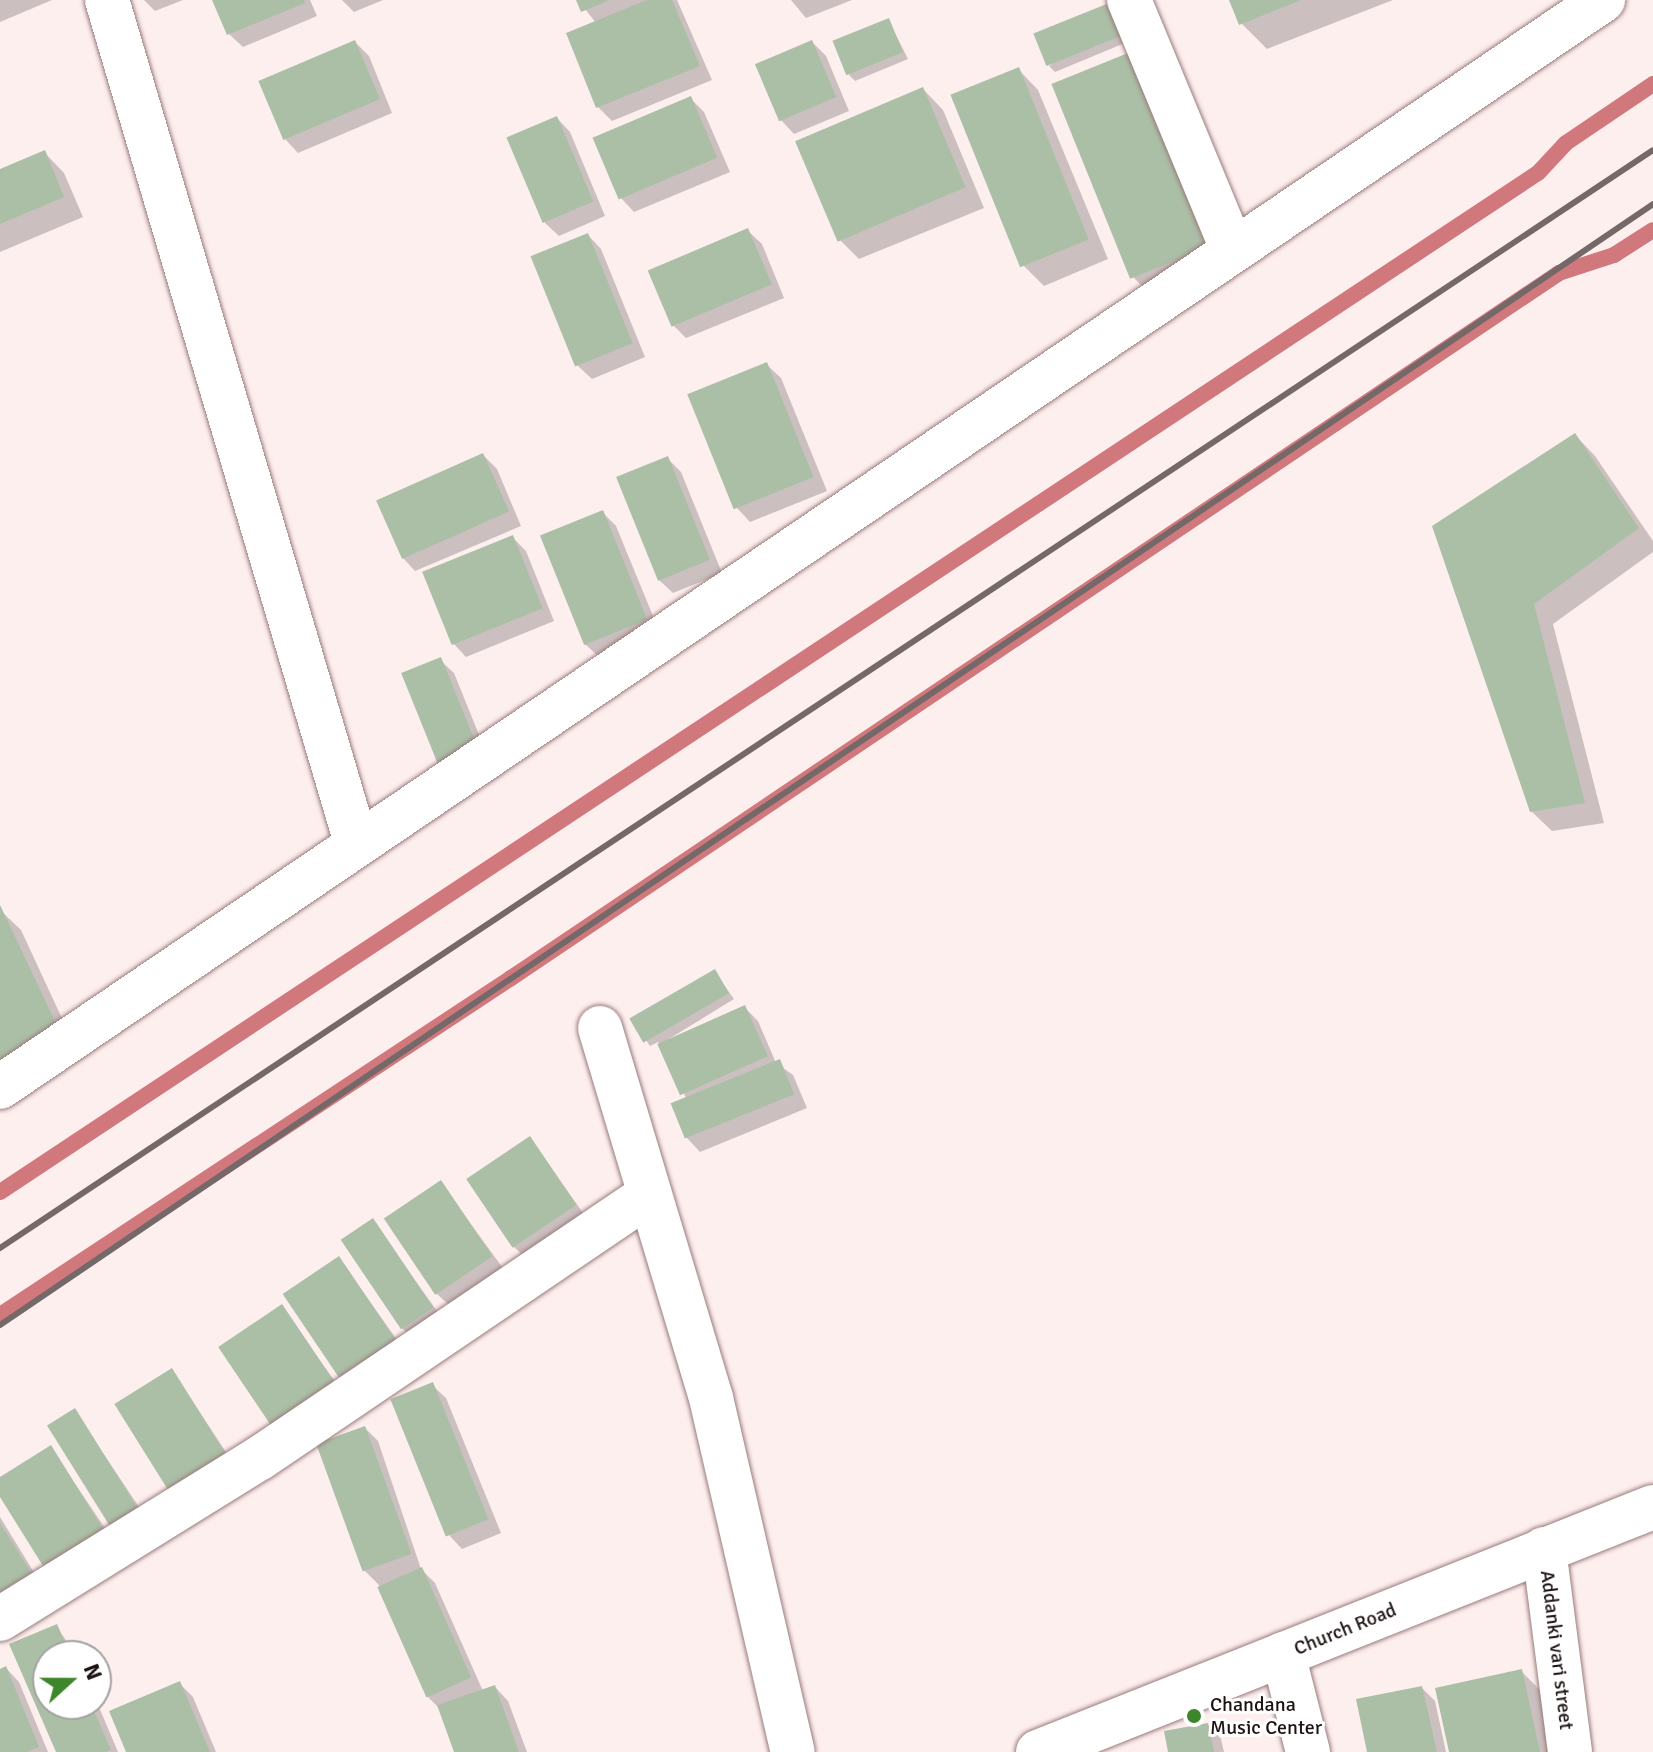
<!DOCTYPE html>
<html>
<head>
<meta charset="utf-8">
<style>
  body { margin:0 }
  #map { position:relative; width:1653px; height:1752px; overflow:hidden; background:#feefef; font-family:Signika,sans-serif }
  div>[style] { position:absolute }
  .shadow>* { inset:0; background:#0003 }
  .stream>* { height:16px; margin:-8px; padding:0 8px; transform-origin:8px; border-radius:8px; background:#d1787d }
  .building>* { inset:0; background:#abbfa7; transform-origin:0 0 }
  .roads { filter:drop-shadow(0 0 2px #9a7b7b) drop-shadow(0 0 2px #9a7b7b) }
  .minor>* { height:44px; margin:-22px; padding:0 22px; transform-origin:22px; border-radius:22px; background:#fff }
  .tertiary>* { height:44px; margin:-22px; padding:0 22px; transform-origin:22px; border-radius:22px; background:#fff }
  .rail>* { height:6px; margin:-3px; padding:0 3px; transform-origin:3px; border-radius:3px; background:#746868 }
  .dots>* { width:22px; height:22px; translate:-50% -50%; box-sizing:border-box; border:4px solid #fff; border-radius:50% }
  span { translate:-50% -50%; white-space:nowrap; text-align:center; line-height:1.15; -webkit-text-stroke:6px #fff; paint-order:stroke }
  .street-label { font-size:20px; color:#1e1313 }
  .poi-label { font-size:20px; color:#1e1313 }
  .left { translate:0 -50%; text-align:left }
  .north { position:absolute; left:32px; top:1640px; width:80px; height:80px; box-sizing:border-box; background:#fff; border:2px solid #a5a1a1; border-radius:50%; rotate:69deg; font-size:22px; font-weight:700; line-height:32px; text-align:center; color:#1e1313 }
  .north::after { content:''; display:block; margin:auto; width:28px; height:36px; background:#3d862c; clip-path:polygon(50% 0,100% 100%,50% 72%,0 100%) }
</style>
</head>
<body>
<div id="map">
  <div class="shadow">
    <div style="clip-path:polygon(0 0,52px 0,0 22px)"></div>
    <div style="clip-path:polygon(144px 0,183px 0,155px 11px)"></div>
    <div style="clip-path:polygon(214px 0,310px 0,317px 16px,243px 47px,229px 34px)"></div>
    <div style="clip-path:polygon(342px 0,383px 0,354px 12px)"></div>
    <div style="clip-path:polygon(578px 0,677px 0,712px 80px,612px 121px,598px 107px,596px 23px)"></div>
    <div style="clip-path:polygon(791px 0,852px 0,806px 18px)"></div>
    <div style="clip-path:polygon(1231px 0,1393px 0,1267px 49px,1241px 23px)"></div>
    <div style="clip-path:polygon(1119px 10px,1132px 40px,1055px 72px,1049px 66px)"></div>
    <div style="clip-path:polygon(889px 21px,908px 59px,855px 81px,849px 75px)"></div>
    <div style="clip-path:polygon(355px 42px,369px 56px,392px 113px,298px 153px,285px 139px)"></div>
    <div style="clip-path:polygon(812px 42px,826px 56px,849px 111px,794px 134px,781px 120px)"></div>
    <div style="clip-path:polygon(1132px 54px,1232px 265px,1153px 297px,1133px 277px)"></div>
    <div style="clip-path:polygon(1018px 69px,1038px 90px,1108px 259px,1044px 286px,1023px 265px)"></div>
    <div style="clip-path:polygon(923px 89px,943px 110px,984px 208px,859px 259px,839px 239px)"></div>
    <div style="clip-path:polygon(691px 99px,704px 112px,730px 172px,634px 212px,621px 198px)"></div>
    <div style="clip-path:polygon(557px 118px,570px 132px,605px 216px,559px 236px,545px 223px)"></div>
    <div style="clip-path:polygon(44px 152px,64px 173px,83px 217px,0 252px,0 171px)"></div>
    <div style="clip-path:polygon(748px 231px,762px 244px,784px 298px,686px 338px,672px 324px)"></div>
    <div style="clip-path:polygon(588px 235px,601px 249px,645px 357px,592px 379px,578px 366px)"></div>
    <div style="clip-path:polygon(767px 365px,781px 378px,827px 491px,750px 522px,737px 508px)"></div>
    <div style="clip-path:polygon(1575px 435px,1595px 456px,1653px 541px,1653px 552px,1553px 624px,1604px 823px,1552px 831px,1531px 811px,1434px 527px)"></div>
    <div style="clip-path:polygon(483px 455px,497px 469px,521px 526px,415px 571px,402px 557px)"></div>
    <div style="clip-path:polygon(668px 459px,681px 472px,722px 573px,673px 593px,659px 580px)"></div>
    <div style="clip-path:polygon(602px 512px,616px 526px,660px 633px,599px 657px,585px 644px)"></div>
    <div style="clip-path:polygon(513px 538px,526px 551px,554px 621px,466px 657px,453px 643px)"></div>
    <div style="clip-path:polygon(440px 660px,454px 673px,490px 762px,404px 675px)"></div>
    <div style="clip-path:polygon(0 910px,21px 930px,79px 1055px,0 1092px)"></div>
    <div style="clip-path:polygon(714px 971px,734px 999px,664px 1042px,744px 1007px,758px 1021px,776px 1063px,793px 1075px,807px 1108px,700px 1152px,687px 1138px,687px 1100px,658px 1042px,650px 1046px,631px 1018px)"></div>
    <div style="clip-path:polygon(530px 1138px,588px 1220px,528px 1260px,514px 1247px)"></div>
    <div style="clip-path:polygon(441px 1183px,505px 1271px,451px 1307px,437px 1294px)"></div>
    <div style="clip-path:polygon(372px 1221px,445px 1322px,416px 1342px,402px 1328px)"></div>
    <div style="clip-path:polygon(339px 1258px,407px 1354px,354px 1390px)"></div>
    <div style="clip-path:polygon(281px 1307px,347px 1398px,273px 1425px)"></div>
    <div style="clip-path:polygon(172px 1370px,243px 1478px,188px 1512px)"></div>
    <div style="clip-path:polygon(432px 1385px,446px 1398px,501px 1533px,462px 1549px,449px 1535px)"></div>
    <div style="clip-path:polygon(75px 1411px,153px 1528px,128px 1544px)"></div>
    <div style="clip-path:polygon(365px 1428px,378px 1441px,421px 1569px,435px 1583px,483px 1691px,495px 1687px,508px 1701px,527px 1752px,456px 1752px,441px 1710px,427px 1696px,379px 1585px,365px 1571px)"></div>
    <div style="clip-path:polygon(51px 1448px,115px 1543px,59px 1579px,0 1493px,0 1479px)"></div>
    <div style="clip-path:polygon(0 1517px,46px 1592px,0 1619px)"></div>
    <div style="clip-path:polygon(56px 1626px,77px 1656px,48px 1656px,48px 1704px,96px 1700px,118px 1752px,58px 1752px,12px 1645px)"></div>
    <div style="clip-path:polygon(6px 1668px,19px 1682px,48px 1752px,0 1752px,0 1671px)"></div>
    <div style="clip-path:polygon(1521px 1671px,1542px 1692px,1555px 1752px,1451px 1752px)"></div>
    <div style="clip-path:polygon(179px 1683px,193px 1697px,216px 1752px,128px 1752px)"></div>
    <div style="clip-path:polygon(1422px 1688px,1435px 1701px,1446px 1752px,1369px 1752px)"></div>
    <div style="clip-path:polygon(1208px 1725px,1221px 1739px,1224px 1752px,1170px 1752px)"></div>
  </div>
  <div class="stream">
    <div style="left:0;top:1192px;width:1845px;rotate:-33.53deg"></div>
    <div style="left:1538px;top:173px;width:41px;rotate:-47deg"></div>
    <div style="left:1566px;top:143px;width:105px;rotate:-34.1deg"></div>
    <div style="left:0;top:1315px;width:612px;rotate:-33.4deg"></div>
    <div style="left:511px;top:978px;width:1263px;rotate:-33.93deg"></div>
    <div style="left:1559px;top:273px;width:58px;rotate:-18.1deg"></div>
    <div style="left:1614px;top:255px;width:46px;rotate:-32.7deg"></div>
  </div>
  <div class="building">
    <div style="clip-path:polygon(212px 0,304px 0,305px 3px,227px 35px)"></div>
    <div style="clip-path:polygon(576px 0,610px 0,581px 12px)"></div>
    <div style="clip-path:polygon(647px 0,672px 0,700px 66px,596px 108px,566px 33px)"></div>
    <div style="clip-path:polygon(1229px 0,1301px 0,1239px 25px)"></div>
    <div style="left:1114px;top:1px;width:35px;height:87px;rotate:68deg"></div>
    <div style="left:889px;top:18px;width:37px;height:61px;rotate:68deg"></div>
    <div style="left:355px;top:40px;width:64px;height:105px;rotate:67deg"></div>
    <div style="left:812px;top:40px;width:62px;height:62px;rotate:67deg"></div>
    <div style="left:1133px;top:51px;width:210px;height:88px;rotate:68deg"></div>
    <div style="left:1019px;top:67px;width:186px;height:74px;rotate:68deg"></div>
    <div style="left:923px;top:87px;width:109px;height:139px;rotate:67deg"></div>
    <div style="left:691px;top:96px;width:67px;height:107px;rotate:67deg"></div>
    <div style="left:557px;top:116px;width:93px;height:55px;rotate:67deg"></div>
    <div style="clip-path:polygon(45px 150px,64px 197px,0 224px,0 169px)"></div>
    <div style="left:748px;top:228px;width:61px;height:109px;rotate:67deg"></div>
    <div style="left:588px;top:233px;width:119px;height:62px;rotate:68deg"></div>
    <div style="left:767px;top:362px;width:124px;height:86px;rotate:68deg"></div>
    <div style="clip-path:polygon(1575px 433px,1639px 528px,1534px 604px,1585px 803px,1530px 812px,1432px 526px)"></div>
    <div style="left:483px;top:453px;width:64px;height:117px;rotate:66deg"></div>
    <div style="left:668px;top:456px;width:112px;height:56px;rotate:68deg"></div>
    <div style="left:603px;top:510px;width:118px;height:68px;rotate:68deg"></div>
    <div style="left:513px;top:535px;width:79px;height:98px;rotate:68deg"></div>
    <div style="left:441px;top:657px;width:99px;height:43px;rotate:68deg"></div>
    <div style="clip-path:polygon(0 905px,61px 1034px,0 1062px)"></div>
    <div style="left:715px;top:969px;width:28px;height:99px;rotate:60deg"></div>
    <div style="left:745px;top:1005px;width:56px;height:96px;rotate:66deg"></div>
    <div style="left:780px;top:1059px;width:38px;height:118px;rotate:68deg"></div>
    <div style="left:530px;top:1136px;width:83px;height:77px;rotate:56deg"></div>
    <div style="left:441px;top:1180px;width:92px;height:69px;rotate:56deg"></div>
    <div style="left:373px;top:1218px;width:108px;height:39px;rotate:56deg"></div>
    <div style="left:339px;top:1256px;width:101px;height:68px;rotate:56deg"></div>
    <div style="left:282px;top:1304px;width:95px;height:77px;rotate:56deg"></div>
    <div style="left:172px;top:1368px;width:112px;height:68px;rotate:58deg"></div>
    <div style="left:433px;top:1382px;width:148px;height:46px;rotate:68deg"></div>
    <div style="left:75px;top:1408px;width:124px;height:33px;rotate:58deg"></div>
    <div style="left:365px;top:1426px;width:136px;height:52px;rotate:70deg"></div>
    <div style="clip-path:polygon(51px 1445px,103px 1529px,43px 1566px,0 1497px,0 1477px)"></div>
    <div style="clip-path:polygon(0 1523px,34px 1577px,0 1598px)"></div>
    <div style="left:422px;top:1567px;width:121px;height:49px;rotate:66deg"></div>
    <div style="clip-path:polygon(57px 1624px,71px 1656px,48px 1656px,48px 1704px,91px 1704px,111px 1750px,105px 1752px,56px 1752px,9px 1644px)"></div>
    <div style="clip-path:polygon(6px 1666px,39px 1747px,27px 1752px,0 1752px,0 1669px)"></div>
    <div style="clip-path:polygon(1522px 1669px,1540px 1752px,1449px 1752px,1435px 1688px)"></div>
    <div style="clip-path:polygon(180px 1681px,210px 1752px,126px 1752px,109px 1711px)"></div>
    <div style="clip-path:polygon(495px 1685px,519px 1752px,454px 1752px,437px 1705px)"></div>
    <div style="clip-path:polygon(1422px 1686px,1437px 1752px,1367px 1752px,1356px 1699px)"></div>
    <div style="clip-path:polygon(1208px 1723px,1214px 1752px,1168px 1752px,1164px 1731px)"></div>
  </div>
  <div class="roads">
    <div class="minor">
      <div style="left:107px;top:0;width:879px;rotate:73.54deg"></div>
      <div style="left:1129px;top:0;width:269px;rotate:67.5deg"></div>
      <div style="left:600px;top:1028px;width:386px;rotate:73.3deg"></div>
      <div style="left:711px;top:1398px;width:363px;rotate:77deg"></div>
      <div style="left:0;top:1087px;width:1937px;rotate:-34.14deg"></div>
      <div style="left:1544px;top:1549px;width:205px;rotate:82.7deg"></div>
      <div style="left:0;top:1619px;width:306px;rotate:-31.8deg"></div>
      <div style="left:260px;top:1458px;width:467px;rotate:-34.1deg"></div>
      <div style="left:1283px;top:1654px;width:101px;rotate:75.7deg"></div>
    </div>
    <div class="tertiary">
      <div style="left:1038px;top:1752px;width:662px;rotate:-21.72deg"></div>
    </div>
  </div>
  <div class="rail">
    <div style="left:0;top:1248px;width:1984px;rotate:-33.59deg"></div>
    <div style="left:0;top:1325px;width:1997px;rotate:-34.14deg"></div>
  </div>
  <div class="dots">
    <div style="left:1194px;top:1716px;background:#3d862c"></div>
  </div>
  <div class="street-label">
    <span style="left:1345px;top:1629px;rotate:-22deg">Church Road</span>
    <span style="left:1557px;top:1650px;rotate:83deg">Addanki vari street</span>
  </div>
  <div class="poi-label">
    <span class="left" style="left:1210px;top:1716px">Chandana<br>Music Center</span>
  </div>
  <div class="north">N</div>
</div>
</body>
</html>
